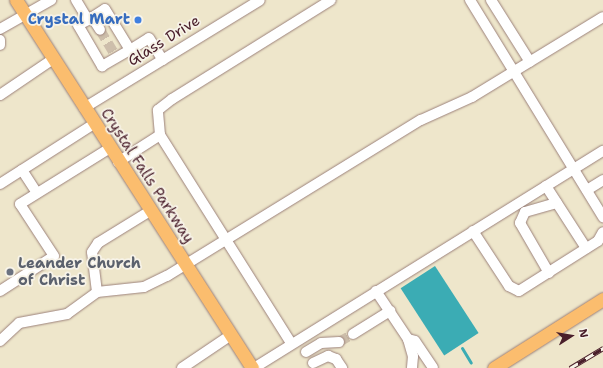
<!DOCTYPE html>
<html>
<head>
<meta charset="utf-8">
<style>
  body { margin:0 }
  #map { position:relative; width:603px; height:368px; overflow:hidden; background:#eee6cb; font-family:"Shantell Sans",sans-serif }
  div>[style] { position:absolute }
  .water>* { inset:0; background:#3bacb4; transform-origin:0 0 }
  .stream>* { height:3px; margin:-1.5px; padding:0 1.5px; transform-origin:1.5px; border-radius:1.5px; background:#3bacb4 }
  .minor-tunnel>* { height:10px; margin-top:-5px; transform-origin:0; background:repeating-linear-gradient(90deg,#cdbeab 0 10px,transparent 0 15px) }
  .roads { filter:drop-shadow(0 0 1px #9c827b) drop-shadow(0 0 1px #9c827b) }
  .minor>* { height:10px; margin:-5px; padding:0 5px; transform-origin:5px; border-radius:5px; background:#fff }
  .major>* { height:13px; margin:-6.5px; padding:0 6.5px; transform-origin:6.5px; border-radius:6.5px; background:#fbbd6e }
  .rail>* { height:4.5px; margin-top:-2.25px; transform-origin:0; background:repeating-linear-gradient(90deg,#f7f3e8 0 9px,#4a1f2b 0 18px); box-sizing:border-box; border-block:1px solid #4a1f2b }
  .dots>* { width:11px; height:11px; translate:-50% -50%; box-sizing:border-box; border:2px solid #f7f3e8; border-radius:50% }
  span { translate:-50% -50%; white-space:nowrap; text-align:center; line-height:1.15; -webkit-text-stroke:3.5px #f7f3e8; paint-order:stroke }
  .shop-label { font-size:15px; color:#366cbe; font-weight:700 }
  .right { translate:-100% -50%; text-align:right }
  .street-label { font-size:15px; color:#4a1f2b }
  .worship-label { font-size:15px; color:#5b616d; font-weight:700 }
  .left { translate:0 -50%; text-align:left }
  .north { position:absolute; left:551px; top:316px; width:40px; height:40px; -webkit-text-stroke:3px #f7f3e8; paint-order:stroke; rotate:78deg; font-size:11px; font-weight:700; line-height:16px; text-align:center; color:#4a1f2b }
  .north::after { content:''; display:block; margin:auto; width:14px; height:18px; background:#4a1f2b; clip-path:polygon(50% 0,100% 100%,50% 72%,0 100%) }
</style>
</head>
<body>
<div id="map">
  <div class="water">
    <div style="left:435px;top:266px;width:80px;height:41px;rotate:57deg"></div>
  </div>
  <div class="stream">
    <div style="left:462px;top:348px;width:17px;rotate:59deg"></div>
  </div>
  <div class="minor-tunnel">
    <div style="left:100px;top:30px;width:27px;rotate:59deg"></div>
    <div style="left:339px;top:342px;width:16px;rotate:-30deg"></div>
  </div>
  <div class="roads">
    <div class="minor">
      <div style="left:76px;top:0;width:23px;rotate:59deg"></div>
      <div style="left:88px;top:20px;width:20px;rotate:-33deg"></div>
      <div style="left:105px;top:9px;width:48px;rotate:58.6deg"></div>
      <div style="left:130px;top:50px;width:22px;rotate:-32deg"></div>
      <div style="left:149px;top:38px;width:26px;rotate:58deg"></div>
      <div style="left:470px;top:0;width:255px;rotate:58.5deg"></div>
      <div style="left:491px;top:0;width:73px;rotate:57.8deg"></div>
      <div style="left:92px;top:17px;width:15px;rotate:58deg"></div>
      <div style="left:88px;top:20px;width:11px;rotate:153deg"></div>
      <div style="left:78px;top:25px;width:48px;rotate:59.7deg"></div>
      <div style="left:102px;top:66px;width:32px;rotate:-30deg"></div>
      <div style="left:0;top:29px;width:59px;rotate:-29.6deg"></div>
      <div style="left:0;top:40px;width:5px;rotate:90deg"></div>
      <div style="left:0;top:95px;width:64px;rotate:-34.2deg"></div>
      <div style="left:84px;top:108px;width:206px;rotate:-31.5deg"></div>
      <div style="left:160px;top:135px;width:246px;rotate:57.8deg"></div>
      <div style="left:118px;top:162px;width:50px;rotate:-32.7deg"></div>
      <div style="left:160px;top:135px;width:25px;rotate:-95deg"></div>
      <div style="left:158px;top:110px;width:18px;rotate:-38deg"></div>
      <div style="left:172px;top:99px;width:187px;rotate:-31.9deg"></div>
      <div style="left:22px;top:170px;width:27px;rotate:57deg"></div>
      <div style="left:0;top:184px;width:112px;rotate:-32.6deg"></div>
      <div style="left:546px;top:186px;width:74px;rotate:57.2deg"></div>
      <div style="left:587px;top:190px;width:19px;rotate:-32deg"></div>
      <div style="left:473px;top:231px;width:66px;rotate:56.8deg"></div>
      <div style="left:509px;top:286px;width:11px;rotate:27deg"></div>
      <div style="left:519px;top:291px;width:93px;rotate:-32.3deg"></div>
      <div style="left:598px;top:241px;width:10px;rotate:-61deg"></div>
      <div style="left:549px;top:273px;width:58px;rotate:-120.1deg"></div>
      <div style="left:520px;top:223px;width:12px;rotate:-66deg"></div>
      <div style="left:525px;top:212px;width:33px;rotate:-16deg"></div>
      <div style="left:0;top:291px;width:64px;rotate:-32.9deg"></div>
      <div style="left:54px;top:256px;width:62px;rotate:-123.2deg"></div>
      <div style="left:20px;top:204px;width:106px;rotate:-31.9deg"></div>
      <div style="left:376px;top:291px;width:58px;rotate:56.3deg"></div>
      <div style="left:408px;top:339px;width:18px;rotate:74deg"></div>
      <div style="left:413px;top:356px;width:12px;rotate:95deg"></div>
      <div style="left:97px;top:292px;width:40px;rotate:-97.1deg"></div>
      <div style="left:92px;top:252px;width:11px;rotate:-56deg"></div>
      <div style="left:98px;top:243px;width:61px;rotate:-31.6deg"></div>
      <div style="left:353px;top:334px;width:44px;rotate:-31.9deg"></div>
      <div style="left:408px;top:339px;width:7px;rotate:16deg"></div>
      <div style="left:415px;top:341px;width:32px;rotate:56deg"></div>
      <div style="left:0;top:341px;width:26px;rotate:-43deg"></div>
      <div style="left:19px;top:323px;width:49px;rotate:-10.6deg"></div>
      <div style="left:67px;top:314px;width:37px;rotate:-36deg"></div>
      <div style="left:97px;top:292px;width:47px;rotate:-6.1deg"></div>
      <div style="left:144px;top:287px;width:25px;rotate:-26deg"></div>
      <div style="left:167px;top:276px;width:298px;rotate:-31.6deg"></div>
      <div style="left:421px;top:120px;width:56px;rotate:-24.3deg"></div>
      <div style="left:472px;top:97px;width:153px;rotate:-31.4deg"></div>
      <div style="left:306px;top:352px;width:17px;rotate:-31deg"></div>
      <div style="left:321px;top:343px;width:18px;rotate:-3deg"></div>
      <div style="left:313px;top:363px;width:17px;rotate:-25deg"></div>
      <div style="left:328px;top:356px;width:9px;rotate:21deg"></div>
      <div style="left:336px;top:359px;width:11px;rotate:56deg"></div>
      <div style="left:182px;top:368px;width:59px;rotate:-34deg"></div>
      <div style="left:254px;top:368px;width:411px;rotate:-31.9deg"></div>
    </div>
    <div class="major">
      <div style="left:16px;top:0;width:437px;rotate:57.3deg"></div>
      <div style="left:494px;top:368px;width:129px;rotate:-32.3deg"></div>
    </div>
  </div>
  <div class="rail">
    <div style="left:570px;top:368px;width:39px;rotate:-31deg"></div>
  </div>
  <div class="dots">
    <div style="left:138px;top:20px;background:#3f7fe0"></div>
    <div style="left:10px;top:272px;background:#6b7280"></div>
  </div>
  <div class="shop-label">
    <span class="right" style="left:130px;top:20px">Crystal Mart</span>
  </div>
  <div class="street-label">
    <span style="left:164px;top:41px;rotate:-32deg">Glass Drive</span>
    <span style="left:147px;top:176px;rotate:57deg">Crystal Falls Parkway</span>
  </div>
  <div class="worship-label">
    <span class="left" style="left:18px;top:272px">Leander Church<br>of Christ</span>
  </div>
  <div class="north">N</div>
</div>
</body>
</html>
